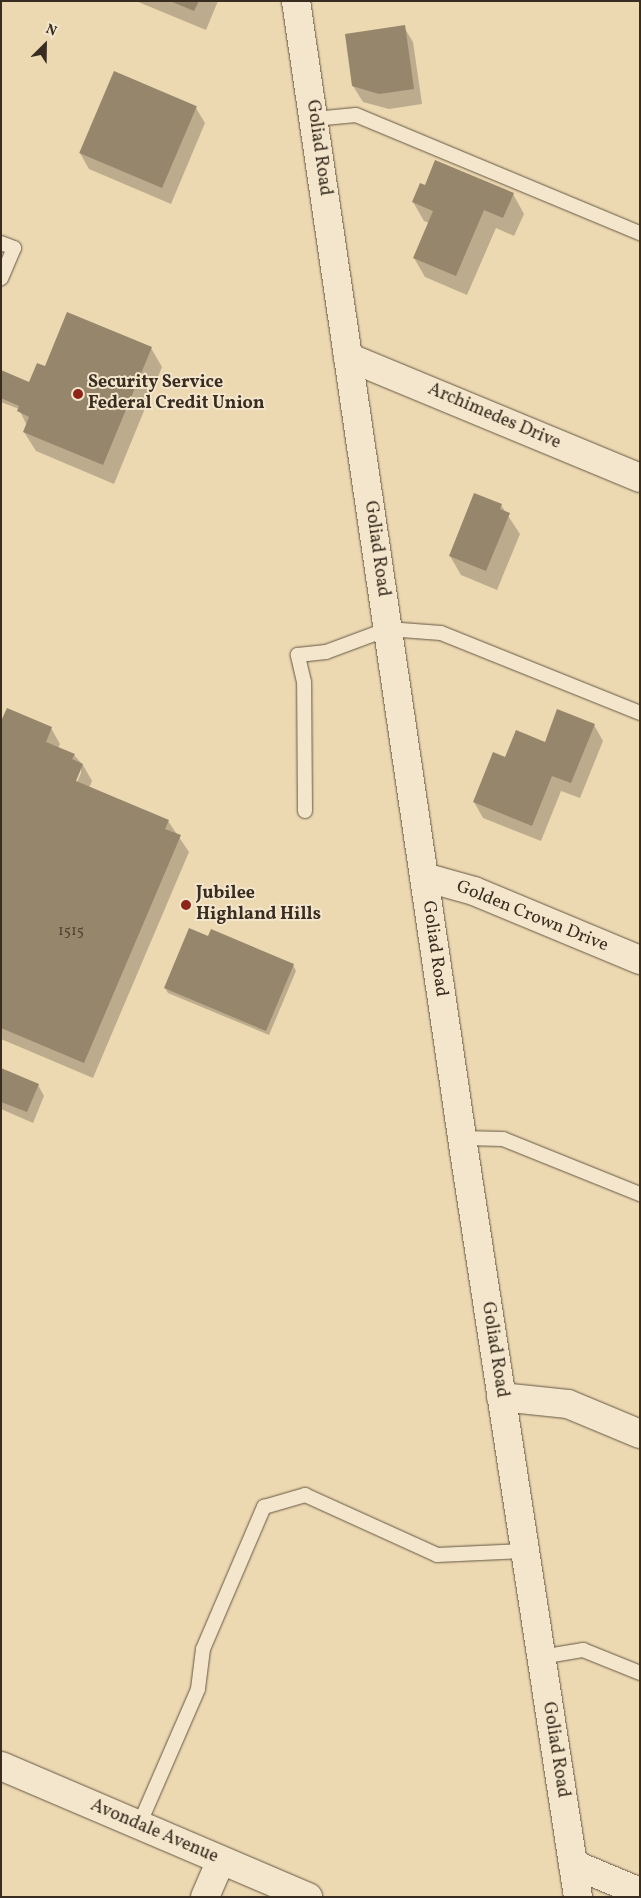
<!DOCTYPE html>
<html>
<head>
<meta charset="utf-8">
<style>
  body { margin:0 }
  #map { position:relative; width:641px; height:1898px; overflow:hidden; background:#ecd8b1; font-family:Vollkorn,serif }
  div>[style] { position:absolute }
  .shadow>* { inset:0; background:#0003 }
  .building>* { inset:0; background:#96866b; transform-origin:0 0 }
  .roads { filter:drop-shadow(0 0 1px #655844) drop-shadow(0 0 1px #655844) }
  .service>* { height:14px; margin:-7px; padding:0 7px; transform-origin:7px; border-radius:7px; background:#f3e6cc }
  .minor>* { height:28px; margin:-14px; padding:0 14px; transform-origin:14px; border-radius:14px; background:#f3e6cc }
  .secondary>* { height:28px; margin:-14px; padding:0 14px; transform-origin:14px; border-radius:14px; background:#f3e6cc }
  .dots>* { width:14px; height:14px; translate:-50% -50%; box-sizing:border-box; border:2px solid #f3e6cc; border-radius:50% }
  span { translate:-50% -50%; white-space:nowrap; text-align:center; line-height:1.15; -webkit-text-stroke:4px #f3e6cc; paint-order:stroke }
  .number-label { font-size:15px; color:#504333 }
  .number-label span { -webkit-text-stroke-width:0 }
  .street-label { font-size:18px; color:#382d20 }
  .poi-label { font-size:18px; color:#382d20; font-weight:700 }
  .left { translate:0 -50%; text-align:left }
  .frame { position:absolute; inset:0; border:2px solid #382d20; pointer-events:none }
  .north { position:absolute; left:20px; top:20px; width:50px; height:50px; -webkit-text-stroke:4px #f3e6cc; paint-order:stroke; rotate:23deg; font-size:14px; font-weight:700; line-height:20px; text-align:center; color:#382d20 }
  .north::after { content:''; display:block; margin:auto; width:18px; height:22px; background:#382d20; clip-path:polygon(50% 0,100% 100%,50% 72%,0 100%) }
</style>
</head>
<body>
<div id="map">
  <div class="shadow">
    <div style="clip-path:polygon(136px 1px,218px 1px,206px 30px)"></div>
    <div style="clip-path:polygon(404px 27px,413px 42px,422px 104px,389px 109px,363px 102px,353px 86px)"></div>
    <div style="clip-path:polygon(196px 108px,205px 123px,171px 204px,89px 169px,80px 153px)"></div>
    <div style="clip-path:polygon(425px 186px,513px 194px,524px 214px,514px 236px,496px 228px,467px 295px,425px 277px,414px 258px,429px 223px,424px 221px,413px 202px)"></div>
    <div style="clip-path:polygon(151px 348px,162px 367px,114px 484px,36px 451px,24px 432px,27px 426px,19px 409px,1px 402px,1px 371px,30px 385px)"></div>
    <div style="clip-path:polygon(501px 505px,520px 534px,497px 590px,461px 575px,450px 556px)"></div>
    <div style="clip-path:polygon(evenodd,1px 724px,51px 728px,60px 744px,58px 748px,74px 755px,83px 765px,92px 781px,89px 788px,168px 821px,189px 852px,93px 1078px,1px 1039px,1px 724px,81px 767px,81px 773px,75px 787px,73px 786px,81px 767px)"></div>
    <div style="clip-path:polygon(594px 725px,603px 741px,580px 798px,561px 791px,541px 841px,483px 818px,474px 802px,506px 758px)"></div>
    <div style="clip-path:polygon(293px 965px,296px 971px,269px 1035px,168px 993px,165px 988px)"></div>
    <div style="clip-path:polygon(1px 1069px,38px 1085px,44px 1096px,33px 1123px,1px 1109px)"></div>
  </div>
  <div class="building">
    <div style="clip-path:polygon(170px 1px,199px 1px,194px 11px)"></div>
    <div style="clip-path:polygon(405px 25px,414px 89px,379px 94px,352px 86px,345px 34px)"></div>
    <div style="left:114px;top:71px;width:90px;height:89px;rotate:23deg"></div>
    <div style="clip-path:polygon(435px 160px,514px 193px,503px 218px,484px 210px,456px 276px,413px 258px,433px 211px,412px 202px,420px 183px,425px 185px)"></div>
    <div style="clip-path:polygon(67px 312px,152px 347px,103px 465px,23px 432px,29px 417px,17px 411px,19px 406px,1px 398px,1px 370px,29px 382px,37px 363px,45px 366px)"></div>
    <div style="clip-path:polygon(474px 493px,502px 504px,500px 509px,510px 513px,486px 571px,449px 556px)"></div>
    <div style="clip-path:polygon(7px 708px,52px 727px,46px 742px,75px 754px,72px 759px,83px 764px,76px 781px,169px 820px,165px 829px,181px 835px,84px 1063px,1px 1028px,1px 721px)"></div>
    <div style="clip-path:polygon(557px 709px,595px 724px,571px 783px,552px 776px,532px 826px,473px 802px,493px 752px,505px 757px,516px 730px,545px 742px)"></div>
    <div style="clip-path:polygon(189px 928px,208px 936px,211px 929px,294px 964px,266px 1031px,164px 988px)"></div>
    <div style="clip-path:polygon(1px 1068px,39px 1084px,27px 1112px,1px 1102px)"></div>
  </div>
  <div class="roads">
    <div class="service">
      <div style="left:314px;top:119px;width:42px;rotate:-5.4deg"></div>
      <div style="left:356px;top:115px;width:308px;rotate:22.6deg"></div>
      <div style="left:1px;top:243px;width:14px;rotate:21deg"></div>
      <div style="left:14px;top:248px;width:33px;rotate:113deg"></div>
      <div style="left:305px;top:811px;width:129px;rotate:-90.4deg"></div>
      <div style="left:304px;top:682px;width:28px;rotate:-103deg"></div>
      <div style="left:298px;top:655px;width:28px;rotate:-6deg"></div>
      <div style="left:326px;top:652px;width:66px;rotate:-20.4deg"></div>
      <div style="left:388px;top:629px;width:53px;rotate:4.3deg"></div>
      <div style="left:441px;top:633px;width:214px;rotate:21.9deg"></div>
      <div style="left:462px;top:1138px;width:41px;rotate:1.4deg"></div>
      <div style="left:503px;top:1139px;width:148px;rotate:21.9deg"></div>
      <div style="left:541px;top:1657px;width:43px;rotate:-9.5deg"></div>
      <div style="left:583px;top:1650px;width:61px;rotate:22deg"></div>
      <div style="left:139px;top:1825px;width:148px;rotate:-66.5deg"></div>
      <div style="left:198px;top:1689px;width:40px;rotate:-82.9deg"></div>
      <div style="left:203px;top:1649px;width:155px;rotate:-66.8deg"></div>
      <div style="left:264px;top:1507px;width:43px;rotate:-16.3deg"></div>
      <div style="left:305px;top:1495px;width:145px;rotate:24.4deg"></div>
      <div style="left:437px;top:1555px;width:87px;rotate:-2.6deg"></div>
    </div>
    <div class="minor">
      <div style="left:348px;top:357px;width:316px;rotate:22.5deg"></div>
      <div style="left:424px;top:877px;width:52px;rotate:15.6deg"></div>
      <div style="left:474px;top:891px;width:180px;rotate:22.6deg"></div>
      <div style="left:501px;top:1397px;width:67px;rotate:6deg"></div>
      <div style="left:568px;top:1404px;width:78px;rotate:22.6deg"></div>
      <div style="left:1px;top:1766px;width:334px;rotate:23.1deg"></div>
      <div style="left:573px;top:1864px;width:73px;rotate:22.7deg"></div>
      <div style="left:205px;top:1897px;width:40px;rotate:-66.6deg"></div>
    </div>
    <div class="secondary">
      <div style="left:296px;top:1px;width:1149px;rotate:81.69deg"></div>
      <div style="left:462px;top:1138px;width:768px;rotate:81.31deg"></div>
    </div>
  </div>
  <div class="dots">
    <div style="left:78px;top:394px;background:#8f2418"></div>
    <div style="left:186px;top:905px;background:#8f2418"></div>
  </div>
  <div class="number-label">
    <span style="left:71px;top:932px">1515</span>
  </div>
  <div class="street-label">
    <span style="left:318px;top:148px;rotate:82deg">Goliad Road</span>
    <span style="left:494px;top:417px;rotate:23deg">Archimedes Drive</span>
    <span style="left:376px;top:549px;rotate:82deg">Goliad Road</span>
    <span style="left:532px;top:917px;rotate:22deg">Golden Crown Drive</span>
    <span style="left:434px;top:949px;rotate:82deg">Goliad Road</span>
    <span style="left:494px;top:1350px;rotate:81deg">Goliad Road</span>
    <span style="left:555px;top:1750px;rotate:81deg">Goliad Road</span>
    <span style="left:154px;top:1832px;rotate:23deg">Avondale Avenue</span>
  </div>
  <div class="poi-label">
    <span class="left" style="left:88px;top:394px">Security Service<br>Federal Credit Union</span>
    <span class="left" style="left:196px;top:905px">Jubilee<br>Highland Hills</span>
  </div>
  <div class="frame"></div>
  <div class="north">N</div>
</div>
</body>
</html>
